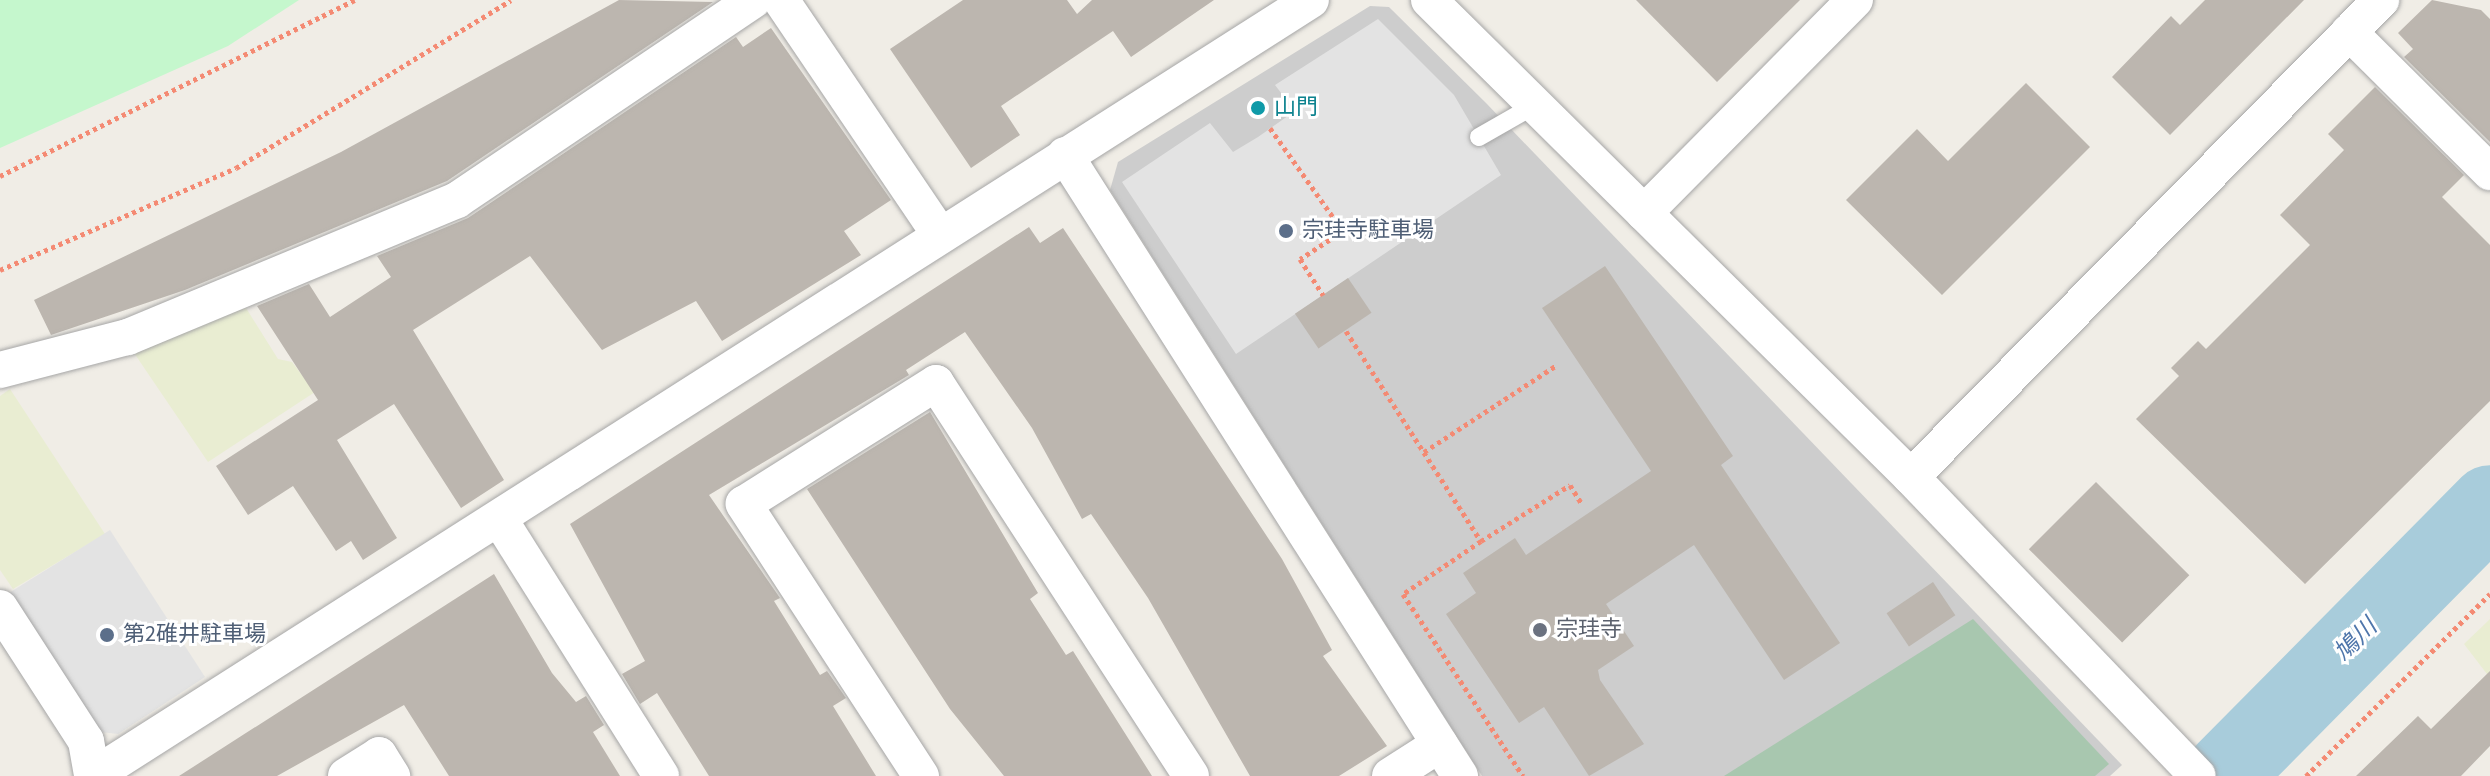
<!DOCTYPE html>
<html>
<head>
<meta charset="utf-8">
<style>
  body { margin:0 }
  #map { position:relative; width:2490px; height:776px; overflow:hidden; background:#f0ede6; font-family:"Source Sans 3","Noto Sans JP",sans-serif }
  div>[style] { position:absolute }
  .religious>* { inset:0; background:#cdcdcd }
  .farmland>* { inset:0; background:#e9edd2 }
  .cemetery>* { inset:0; background:#a8c7af }
  .park>* { inset:0; background:#c5f7cd }
  .parking>* { inset:0; background:#e3e3e3 }
  .river>* { height:80px; margin:-40px; padding:0 40px; transform-origin:40px; border-radius:40px; background:#a8ccdb }
  .building>* { inset:0; background:#bcb6af; transform-origin:0 0 }
  .path>* { height:5px; margin-top:-2.5px; transform-origin:0; background:repeating-linear-gradient(90deg,#f48a73 0 4px,transparent 0 8px) }
  .roads { filter:drop-shadow(0 0 2px #a6a6a6) drop-shadow(0 0 2px #a6a6a6) }
  .service>* { height:18px; margin:-9px; padding:0 9px; transform-origin:9px; border-radius:9px; background:#fff }
  .minor>* { height:36px; margin:-18px; padding:0 18px; transform-origin:18px; border-radius:18px; background:#fff }
  .dots>* { width:22px; height:22px; translate:-50% -50%; box-sizing:border-box; border:4px solid #fff; border-radius:50% }
  span { translate:-50% -50%; white-space:nowrap; text-align:center; line-height:1.15; -webkit-text-stroke:6px #fff; paint-order:stroke }
  .culture-label { font-size:22px; color:#0d838f }
  .left { translate:0 -50%; text-align:left }
  .service-label { font-size:22px; color:#4e5e75 }
  .worship-label { font-size:22px; color:#5b616d }
  .water-label { font-size:24px; color:#4f76ab; font-style:italic }
</style>
</head>
<body>
<div id="map">
  <div class="religious">
    <div style="clip-path:polygon(1370px 6px,1389px 7px,1486px 103px,2122px 765px,2110px 776px,1482px 776px,1110px 190px,1118px 162px)"></div>
  </div>
  <div class="farmland">
    <div style="clip-path:polygon(246px 308px,278px 359px,292px 362px,315px 392px,208px 462px,130px 347px)"></div>
    <div style="clip-path:polygon(10px 389px,105px 534px,13px 589px,0 570px,0 396px)"></div>
    <div style="clip-path:polygon(2490px 619px,2490px 678px,2464px 644px)"></div>
  </div>
  <div class="cemetery">
    <div style="clip-path:polygon(1973px 619px,2109px 764px,2095px 776px,1724px 776px)"></div>
  </div>
  <div class="park">
    <div style="clip-path:polygon(0 0,299px 0,228px 46px,0 148px)"></div>
  </div>
  <div class="parking">
    <div style="clip-path:polygon(1378px 19px,1454px 95px,1501px 175px,1236px 354px,1122px 182px,1210px 123px,1233px 152px,1258px 137px,1295px 111px,1275px 85px)"></div>
    <div style="clip-path:polygon(110px 530px,205px 677px,118px 734px,101px 732px,9px 593px)"></div>
  </div>
  <div class="river">
    <div style="left:2222px;top:776px;width:381px;rotate:-45.3deg"></div>
  </div>
  <div class="building">
    <div style="clip-path:polygon(619px 0,713px 2px,447px 181px,185px 290px,51px 335px,34px 300px,341px 152px)"></div>
    <div style="clip-path:polygon(963px 0,1067px 0,1077px 14px,1092px 0,1214px 0,1131px 57px,1113px 31px,1001px 106px,1020px 135px,971px 168px,890px 49px)"></div>
    <div style="clip-path:polygon(1636px 0,1800px 0,1717px 82px)"></div>
    <div style="clip-path:polygon(2205px 0,2304px 0,2170px 135px,2112px 77px,2171px 16px,2180px 25px)"></div>
    <div style="clip-path:polygon(2432px 0,2481px 10px,2490px 19px,2490px 142px,2404px 57px,2413px 49px,2398px 33px)"></div>
    <div style="clip-path:polygon(771px 28px,891px 200px,844px 231px,861px 255px,722px 341px,696px 301px,602px 350px,530px 256px,413px 330px,504px 480px,461px 508px,394px 404px,337px 440px,397px 538px,363px 560px,351px 541px,336px 551px,293px 486px,248px 515px,216px 466px,318px 400px,257px 306px,309px 284px,330px 317px,391px 277px,377px 256px,468px 218px,736px 37px,743px 47px)"></div>
    <div style="clip-path:polygon(2026px 83px,2090px 147px,1942px 295px,1846px 200px,1917px 129px,1948px 161px)"></div>
    <div style="clip-path:polygon(2375px 87px,2464px 175px,2442px 197px,2490px 245px,2490px 401px,2305px 584px,2136px 419px,2179px 376px,2171px 368px,2198px 341px,2206px 349px,2310px 245px,2280px 215px,2344px 150px,2328px 134px)"></div>
    <div style="clip-path:polygon(1029px 227px,1040px 243px,1063px 228px,1282px 559px,1332px 650px,1323px 656px,1387px 746px,1339px 776px,1250px 776px,1148px 598px,1091px 514px,1082px 519px,1032px 428px,965px 332px,906px 370px,909px 375px,709px 495px,780px 598px,774px 601px,820px 675px,827px 671px,846px 698px,833px 706px,876px 776px,709px 776px,657px 693px,640px 704px,622px 674px,645px 661px,570px 524px)"></div>
    <div style="clip-path:polygon(1605px 266px,1733px 456px,1721px 465px,1840px 643px,1784px 680px,1694px 545px,1606px 604px,1634px 646px,1598px 670px,1600px 680px,1644px 744px,1589px 776px,1544px 707px,1519px 723px,1446px 614px,1476px 593px,1463px 573px,1515px 538px,1526px 555px,1651px 471px,1542px 308px)"></div>
    <div style="left:1348px;top:278px;width:42px;height:64px;rotate:56deg"></div>
    <div style="clip-path:polygon(930px 412px,1038px 593px,1030px 599px,1066px 655px,1073px 651px,1152px 776px,1004px 776px,950px 709px,807px 489px)"></div>
    <div style="left:2096px;top:482px;width:132px;height:95px;rotate:45deg"></div>
    <div style="clip-path:polygon(494px 574px,552px 673px,576px 702px,586px 696px,604px 725px,593px 732px,620px 776px,449px 776px,404px 705px,277px 776px,179px 776px)"></div>
    <div style="left:1933px;top:582px;width:40px;height:56px;rotate:56deg"></div>
    <div style="clip-path:polygon(2490px 671px,2490px 746px,2461px 776px,2356px 776px,2418px 716px,2431px 729px)"></div>
  </div>
  <div class="path">
    <div style="left:1270px;top:128px;width:126px;rotate:54.7deg"></div>
    <div style="left:1343px;top:231px;width:51px;rotate:146.9deg"></div>
    <div style="left:1300px;top:259px;width:43px;rotate:57.4deg"></div>
    <div style="left:0;top:176px;width:396px;rotate:-26.4deg"></div>
    <div style="left:0;top:270px;width:257px;rotate:-23.4deg"></div>
    <div style="left:236px;top:168px;width:322px;rotate:-31.4deg"></div>
    <div style="left:1346px;top:331px;width:250px;rotate:57.3deg"></div>
    <div style="left:1481px;top:541px;width:94px;rotate:145.8deg"></div>
    <div style="left:1403px;top:594px;width:218px;rotate:56.6deg"></div>
    <div style="left:1424px;top:452px;width:159px;rotate:-33.2deg"></div>
    <div style="left:1481px;top:541px;width:105px;rotate:-32.2deg"></div>
    <div style="left:1570px;top:485px;width:22px;rotate:58deg"></div>
    <div style="left:2306px;top:776px;width:259px;rotate:-44.7deg"></div>
  </div>
  <div class="roads">
    <div class="service">
      <div style="left:1479px;top:137px;width:64px;rotate:-29.7deg"></div>
    </div>
    <div class="minor">
      <div style="left:781px;top:0;width:284px;rotate:55.9deg"></div>
      <div style="left:1429px;top:0;width:678px;rotate:44.7deg"></div>
      <div style="left:1911px;top:477px;width:414px;rotate:46.2deg"></div>
      <div style="left:2349px;top:32px;width:199px;rotate:44.8deg"></div>
      <div style="left:1065px;top:155px;width:736px;rotate:57.54deg"></div>
      <div style="left:1644px;top:213px;width:300px;rotate:-45.3deg"></div>
      <div style="left:0;top:370px;width:132px;rotate:-14.5deg"></div>
      <div style="left:128px;top:337px;width:356px;rotate:-22.6deg"></div>
      <div style="left:457px;top:200px;width:357px;rotate:-34deg"></div>
      <div style="left:1911px;top:477px;width:670px;rotate:-45.42deg"></div>
      <div style="left:500px;top:520px;width:302px;rotate:57.8deg"></div>
      <div style="left:0;top:608px;width:158px;rotate:57.1deg"></div>
      <div style="left:86px;top:741px;width:36px;rotate:80deg"></div>
      <div style="left:93px;top:776px;width:1444px;rotate:-32.5deg"></div>
      <div style="left:346px;top:776px;width:39px;rotate:-32deg"></div>
      <div style="left:379px;top:755px;width:25px;rotate:58deg"></div>
      <div style="left:921px;top:776px;width:325px;rotate:-123.1deg"></div>
      <div style="left:744px;top:504px;width:227px;rotate:-32.2deg"></div>
      <div style="left:936px;top:383px;width:468px;rotate:57deg"></div>
      <div style="left:1390px;top:776px;width:59px;rotate:-32.6deg"></div>
    </div>
  </div>
  <div class="dots">
    <div style="left:1258px;top:108px;background:#0f9aa8"></div>
    <div style="left:1286px;top:231px;background:#5c6f8a"></div>
    <div style="left:1540px;top:630px;background:#6b7280"></div>
    <div style="left:107px;top:635px;background:#5c6f8a"></div>
  </div>
  <div class="culture-label">
    <span class="left" style="left:1274px;top:108px">山門</span>
  </div>
  <div class="service-label">
    <span class="left" style="left:1302px;top:231px">宗珪寺駐車場</span>
    <span class="left" style="left:123px;top:635px">第2碓井駐車場</span>
  </div>
  <div class="worship-label">
    <span class="left" style="left:1556px;top:630px">宗珪寺</span>
  </div>
  <div class="water-label">
    <span style="left:2356px;top:640px;rotate:-45deg">鳩川</span>
  </div>
</div>
</body>
</html>
